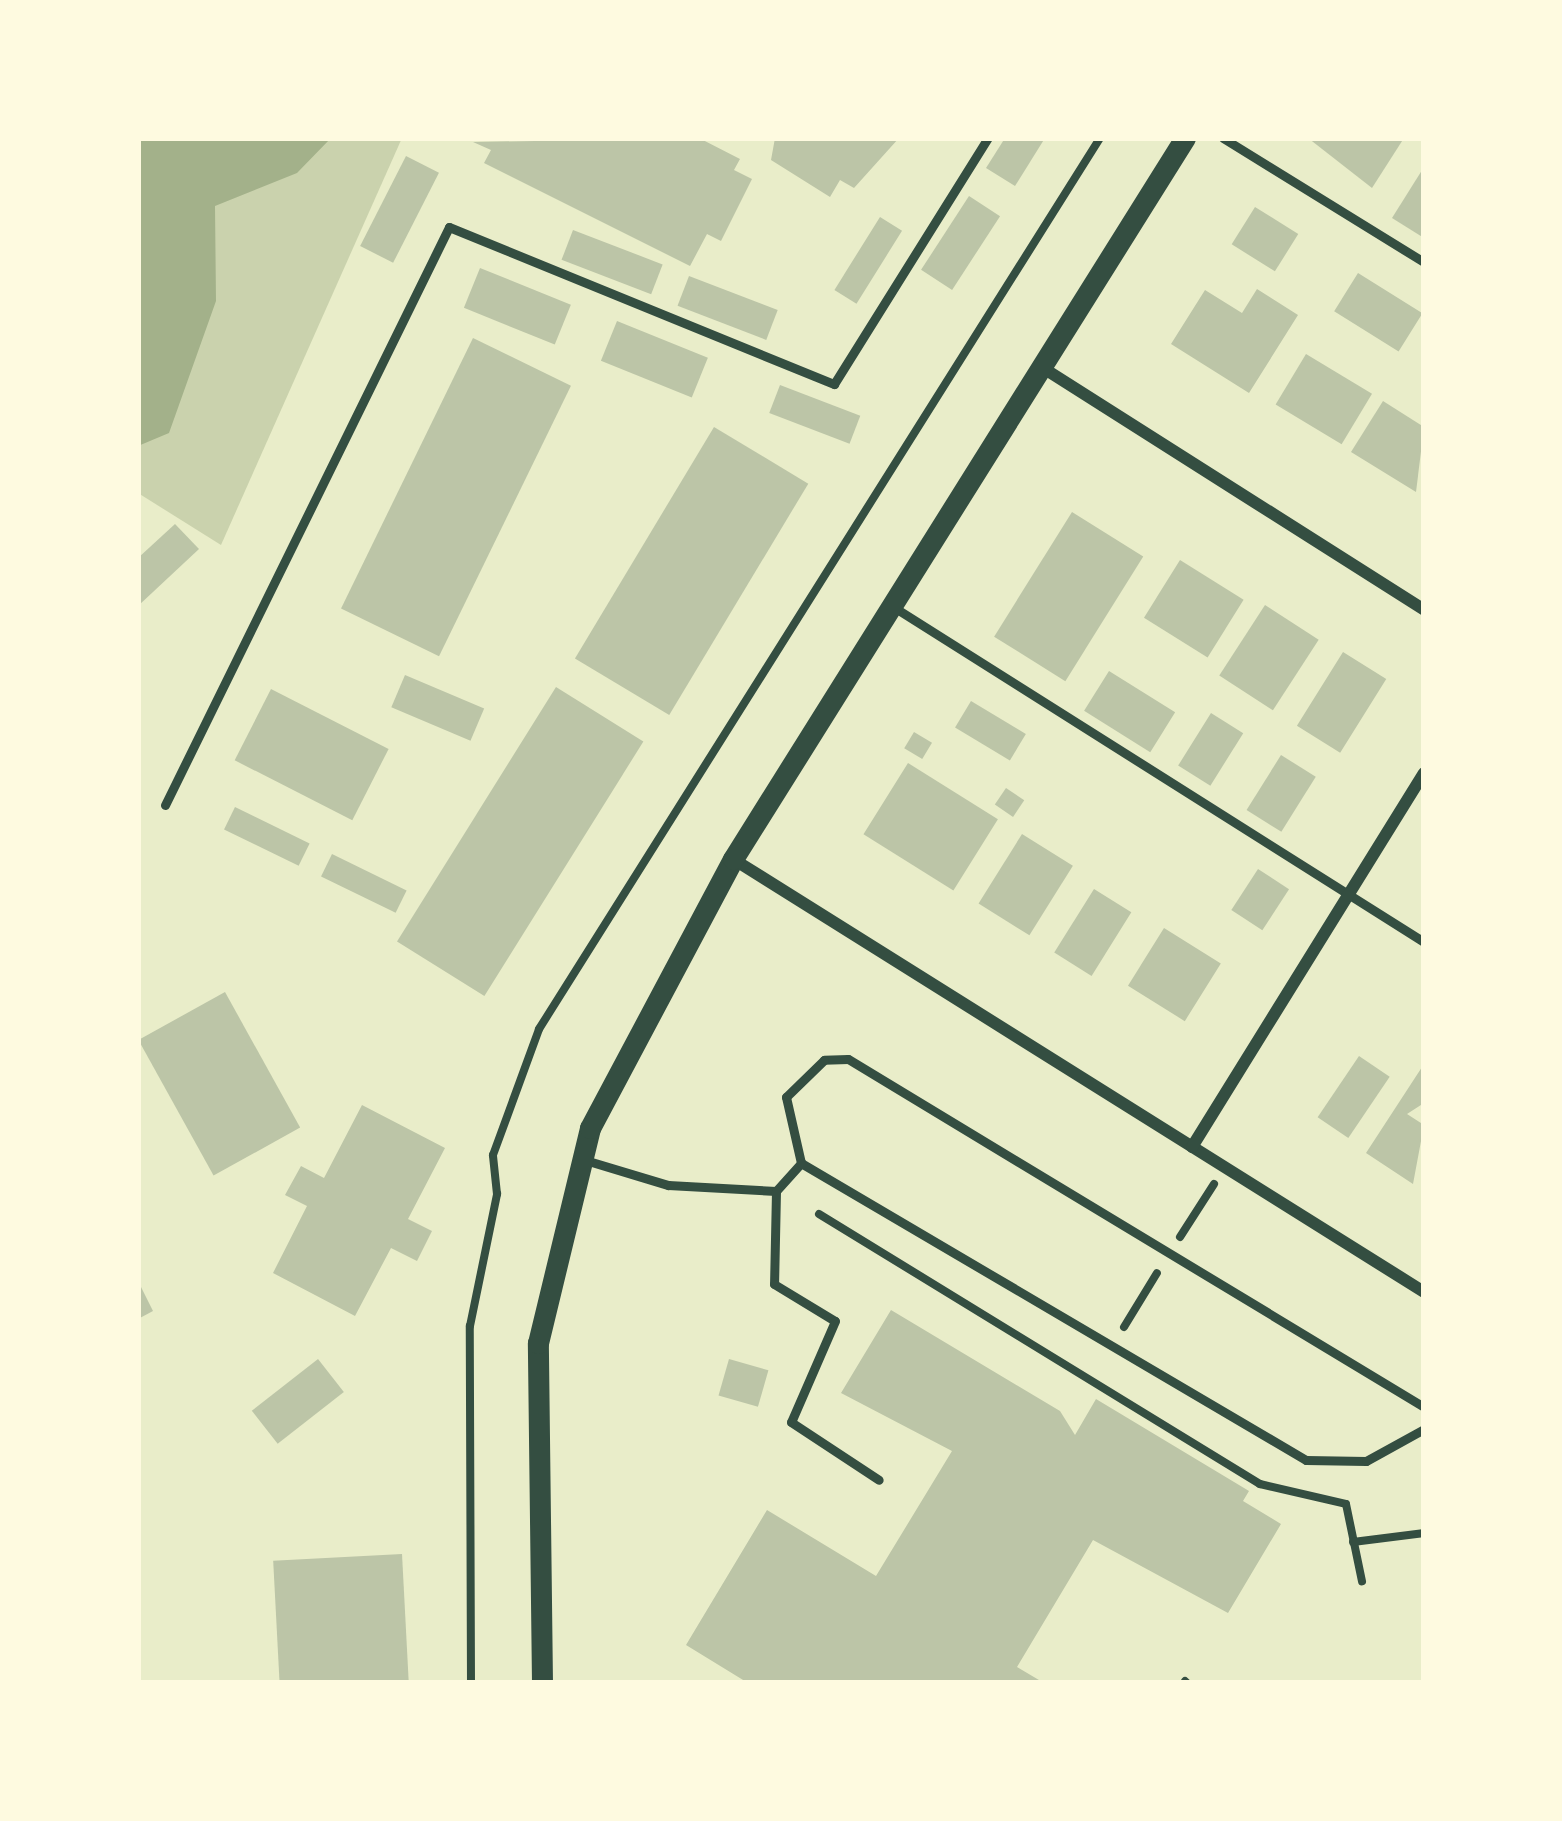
<!DOCTYPE html>
<html>
<head>
<meta charset="utf-8">
<style>
  body { margin:0 }
  #map { position:relative; width:1562px; height:1821px; overflow:hidden; background:#e9edc9; font-family:"Fira Sans",sans-serif }
  div>[style] { position:absolute }
  .green>* { inset:0; background:#cad2ad }
  .water>* { inset:0; background:#a3b18a }
  .building>* { inset:0; background:#bcc5a7; transform-origin:0 0 }
  .path>* { height:8px; margin:-4px; padding:0 4px; transform-origin:4px; border-radius:4px; background:#344e41 }
  .service>* { height:9px; margin:-4.5px; padding:0 4.5px; transform-origin:4.5px; border-radius:4.5px; background:#344e41 }
  .minor>* { height:12px; margin:-6px; padding:0 6px; transform-origin:6px; border-radius:6px; background:#344e41 }
  .tertiary>* { height:21px; margin:-10.5px; padding:0 10.5px; transform-origin:10.5px; border-radius:10.5px; background:#344e41 }
  span { translate:-50% -50%; white-space:nowrap; text-align:center; line-height:1.15; -webkit-text-stroke:12px #fefae0; paint-order:stroke }
  .frame { position:absolute; inset:0; border:141px solid #fefae0; pointer-events:none }
</style>
</head>
<body>
<div id="map">
  <div class="green">
    <div style="clip-path:polygon(138px 138px,402px 138px,221px 545px,138px 493px)"></div>
  </div>
  <div class="water">
    <div style="clip-path:polygon(138px 138px,331px 138px,297px 173px,215px 206px,216px 301px,169px 433px,138px 446px)"></div>
  </div>
  <div class="building">
    <div style="clip-path:polygon(699px 138px,740px 159px,734px 170px,752px 179px,721px 241px,707px 234px,690px 266px,484px 163px,491px 150px,473px 142px)"></div>
    <div style="clip-path:polygon(775px 138px,899px 138px,854px 188px,840px 180px,830px 197px,771px 160px)"></div>
    <div style="clip-path:polygon(1005px 138px,1045px 138px,1015px 186px,986px 168px)"></div>
    <div style="clip-path:polygon(1308px 138px,1404px 138px,1372px 188px)"></div>
    <div style="left:406px;top:156px;width:37px;height:101px;rotate:27deg"></div>
    <div style="clip-path:polygon(1424px 167px,1424px 238px,1392px 218px)"></div>
    <div style="left:969px;top:196px;width:37px;height:88px;rotate:33deg"></div>
    <div style="left:1255px;top:207px;width:51px;height:44px;rotate:32deg"></div>
    <div style="left:880px;top:217px;width:26px;height:86px;rotate:32deg"></div>
    <div style="left:573px;top:230px;width:96px;height:32px;rotate:21deg"></div>
    <div style="left:480px;top:268px;width:98px;height:43px;rotate:22deg"></div>
    <div style="left:1358px;top:273px;width:76px;height:45px;rotate:32deg"></div>
    <div style="left:689px;top:276px;width:95px;height:32px;rotate:21deg"></div>
    <div style="clip-path:polygon(1257px 289px,1298px 315px,1249px 393px,1171px 344px,1205px 290px,1242px 313px)"></div>
    <div style="left:617px;top:321px;width:98px;height:43px;rotate:22deg"></div>
    <div style="left:473px;top:338px;width:109px;height:301px;rotate:26deg"></div>
    <div style="left:1306px;top:354px;width:77px;height:59px;rotate:31deg"></div>
    <div style="left:780px;top:385px;width:86px;height:30px;rotate:21deg"></div>
    <div style="clip-path:polygon(1383px 401px,1424px 427px,1416px 492px,1351px 452px)"></div>
    <div style="left:714px;top:427px;width:110px;height:270px;rotate:31deg"></div>
    <div style="left:1072px;top:512px;width:84px;height:147px;rotate:32deg"></div>
    <div style="clip-path:polygon(175px 524px,199px 549px,138px 606px,138px 558px)"></div>
    <div style="left:1180px;top:560px;width:75px;height:68px;rotate:32deg"></div>
    <div style="left:1265px;top:605px;width:64px;height:84px;rotate:33deg"></div>
    <div style="left:1343px;top:652px;width:51px;height:87px;rotate:32deg"></div>
    <div style="left:1109px;top:671px;width:78px;height:47px;rotate:32deg"></div>
    <div style="left:405px;top:675px;width:86px;height:35px;rotate:23deg"></div>
    <div style="left:556px;top:687px;width:103px;height:300px;rotate:32deg"></div>
    <div style="left:271px;top:689px;width:132px;height:80px;rotate:27deg"></div>
    <div style="left:971px;top:701px;width:64px;height:31px;rotate:31deg"></div>
    <div style="left:1211px;top:713px;width:38px;height:62px;rotate:32deg"></div>
    <div style="left:914px;top:732px;width:21px;height:19px;rotate:31deg"></div>
    <div style="left:1281px;top:755px;width:41px;height:65px;rotate:32deg"></div>
    <div style="left:908px;top:763px;width:106px;height:84px;rotate:32deg"></div>
    <div style="left:1006px;top:788px;width:22px;height:20px;rotate:34deg"></div>
    <div style="left:235px;top:807px;width:83px;height:25px;rotate:26deg"></div>
    <div style="left:1022px;top:834px;width:60px;height:82px;rotate:32deg"></div>
    <div style="left:332px;top:854px;width:83px;height:25px;rotate:26deg"></div>
    <div style="left:1258px;top:869px;width:37px;height:49px;rotate:33deg"></div>
    <div style="left:1094px;top:889px;width:44px;height:75px;rotate:32deg"></div>
    <div style="left:1164px;top:928px;width:67px;height:68px;rotate:32deg"></div>
    <div style="left:225px;top:992px;width:155px;height:99px;rotate:61deg"></div>
    <div style="left:1359px;top:1056px;width:37px;height:74px;rotate:34deg"></div>
    <div style="clip-path:polygon(1424px 1064px,1424px 1103px,1407px 1114px,1424px 1125px,1413px 1184px,1366px 1153px)"></div>
    <div style="clip-path:polygon(362px 1105px,445px 1148px,408px 1219px,432px 1231px,417px 1261px,391px 1248px,355px 1316px,273px 1273px,307px 1206px,285px 1195px,301px 1166px,324px 1178px)"></div>
    <div style="clip-path:polygon(138px 1281px,153px 1311px,138px 1319px)"></div>
    <div style="clip-path:polygon(891px 1310px,1060px 1411px,1075px 1435px,1096px 1399px,1249px 1491px,1243px 1501px,1281px 1524px,1228px 1613px,1093px 1540px,1017px 1667px,1044px 1683px,748px 1683px,686px 1645px,767px 1510px,876px 1576px,952px 1451px,841px 1393px)"></div>
    <div style="left:318px;top:1359px;width:42px;height:84px;rotate:52deg"></div>
    <div style="left:729px;top:1359px;width:41px;height:38px;rotate:16deg"></div>
    <div style="left:402px;top:1554px;width:129px;height:129px;rotate:87deg"></div>
  </div>
  <div class="path">
    <div style="left:819px;top:1214px;width:517px;rotate:31.48deg"></div>
    <div style="left:1260px;top:1484px;width:88px;rotate:13.1deg"></div>
    <div style="left:1346px;top:1504px;width:79px;rotate:78.3deg"></div>
    <div style="left:1180px;top:1237px;width:63px;rotate:-57.3deg"></div>
    <div style="left:1124px;top:1327px;width:63px;rotate:-58.6deg"></div>
    <div style="left:1353px;top:1542px;width:72px;rotate:-7.2deg"></div>
    <div style="left:1185px;top:1681px;width:3px;rotate:45deg"></div>
    <div style="left:471px;top:1683px;width:357px;rotate:-90.2deg"></div>
    <div style="left:470px;top:1326px;width:135px;rotate:-78.4deg"></div>
    <div style="left:497px;top:1194px;width:39px;rotate:-96deg"></div>
    <div style="left:493px;top:1155px;width:134px;rotate:-69.9deg"></div>
    <div style="left:539px;top:1029px;width:1053px;rotate:-57.8deg"></div>
  </div>
  <div class="service">
    <div style="left:1223px;top:138px;width:236px;rotate:31.7deg"></div>
    <div style="left:892px;top:606px;width:629px;rotate:32.28deg"></div>
    <div style="left:165px;top:805px;width:644px;rotate:-63.83deg"></div>
    <div style="left:449px;top:227px;width:416px;rotate:22.2deg"></div>
    <div style="left:834px;top:384px;width:290px;rotate:-58deg"></div>
    <div style="left:585px;top:1160px;width:87px;rotate:16.8deg"></div>
    <div style="left:668px;top:1185px;width:108px;rotate:3.2deg"></div>
    <div style="left:776px;top:1191px;width:38px;rotate:-48deg"></div>
    <div style="left:776px;top:1191px;width:93px;rotate:91.2deg"></div>
    <div style="left:774px;top:1284px;width:71px;rotate:31.2deg"></div>
    <div style="left:835px;top:1321px;width:110px;rotate:113.5deg"></div>
    <div style="left:791px;top:1422px;width:105px;rotate:33.4deg"></div>
    <div style="left:1424px;top:1407px;width:673px;rotate:-148.86deg"></div>
    <div style="left:848px;top:1059px;width:24px;rotate:178deg"></div>
    <div style="left:824px;top:1060px;width:53px;rotate:135.8deg"></div>
    <div style="left:786px;top:1097px;width:68px;rotate:77.2deg"></div>
    <div style="left:801px;top:1163px;width:586px;rotate:30.46deg"></div>
    <div style="left:1306px;top:1460px;width:60px;rotate:1deg"></div>
    <div style="left:1366px;top:1461px;width:66px;rotate:-28.9deg"></div>
  </div>
  <div class="minor">
    <div style="left:1040px;top:366px;width:455px;rotate:32.4deg"></div>
    <div style="left:733px;top:859px;width:815px;rotate:32.07deg"></div>
    <div style="left:1192px;top:1147px;width:440px;rotate:-58.2deg"></div>
  </div>
  <div class="tertiary">
    <div style="left:542px;top:1683px;width:340px;rotate:-90.7deg"></div>
    <div style="left:538px;top:1343px;width:221px;rotate:-76.4deg"></div>
    <div style="left:590px;top:1128px;width:305px;rotate:-62deg"></div>
    <div style="left:733px;top:859px;width:851px;rotate:-57.92deg"></div>
  </div>
  <div class="frame"></div>
</div>
</body>
</html>
